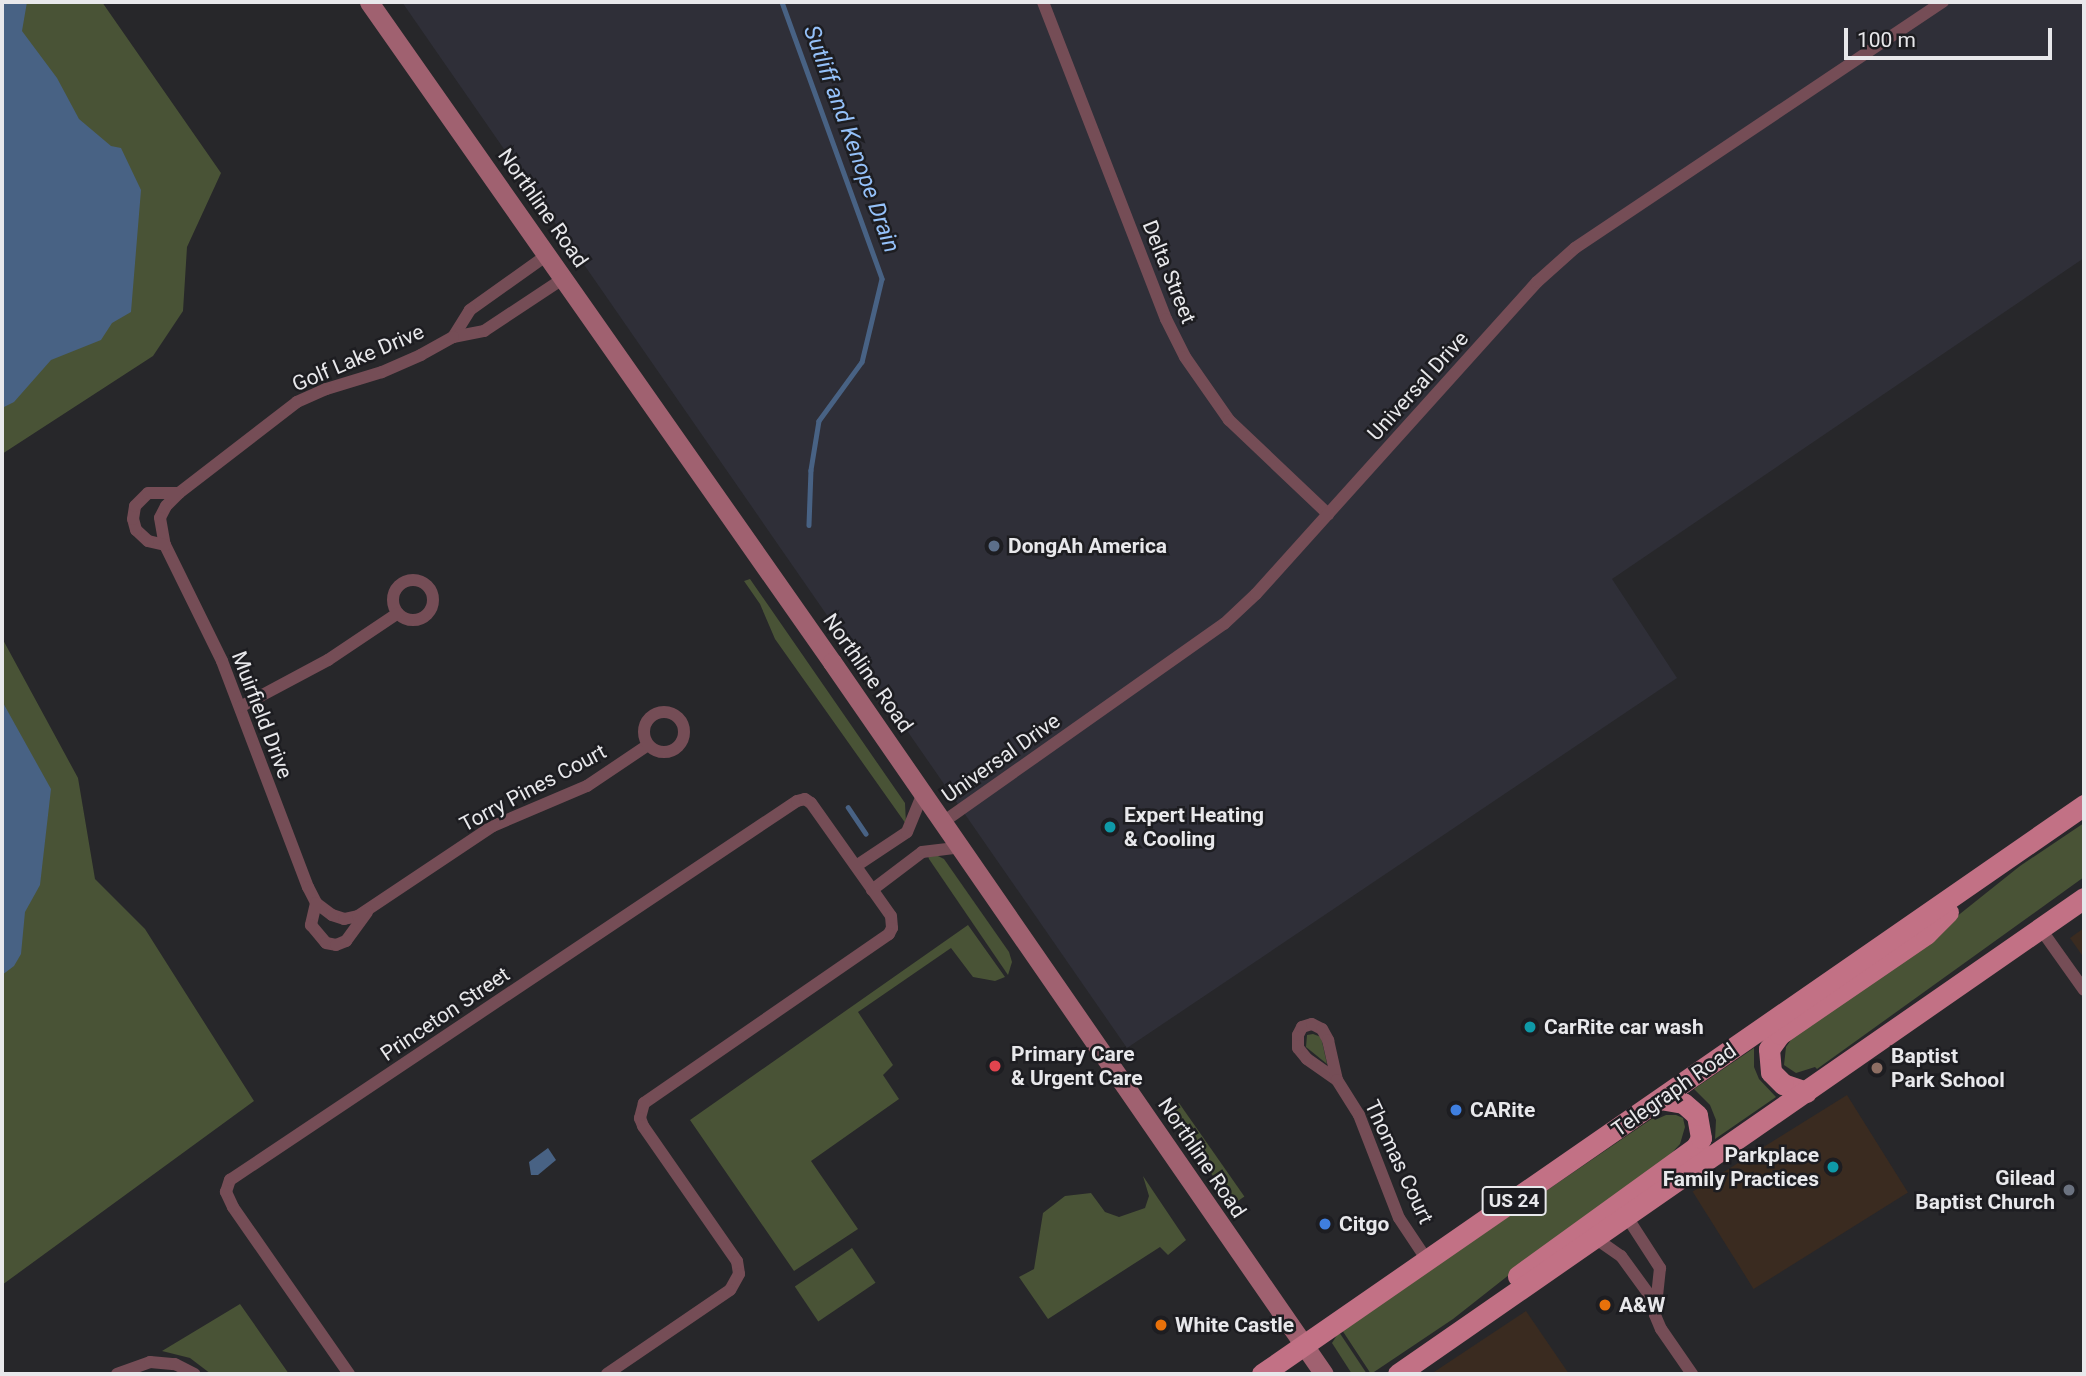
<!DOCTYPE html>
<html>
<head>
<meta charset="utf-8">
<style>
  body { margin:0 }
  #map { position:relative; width:2086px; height:1376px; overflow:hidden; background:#27272a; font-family:Roboto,sans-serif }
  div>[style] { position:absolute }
  .commercial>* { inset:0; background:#3a2b20; transform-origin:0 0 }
  .built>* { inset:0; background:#2f2f38 }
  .green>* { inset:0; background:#495336; transform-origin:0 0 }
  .water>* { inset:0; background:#486284 }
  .stream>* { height:4.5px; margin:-2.25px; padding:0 2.25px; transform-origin:2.25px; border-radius:2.25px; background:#486284 }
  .minor>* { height:12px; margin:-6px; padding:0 6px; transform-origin:6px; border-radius:6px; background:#754d56 }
  .minor>.ring { margin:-6px; padding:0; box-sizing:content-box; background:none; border:12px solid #754d56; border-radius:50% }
  .secondary>* { height:19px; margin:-9.5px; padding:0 9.5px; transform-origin:9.5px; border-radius:9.5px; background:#a06170 }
  .primary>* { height:21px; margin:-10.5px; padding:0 10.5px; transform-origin:10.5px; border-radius:10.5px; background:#c27185 }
  .dots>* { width:19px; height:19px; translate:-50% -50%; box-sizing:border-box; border:4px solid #1d1d21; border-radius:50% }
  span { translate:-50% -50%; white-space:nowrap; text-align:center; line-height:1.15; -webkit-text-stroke:5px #1d1d21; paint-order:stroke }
  .shield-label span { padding:2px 5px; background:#1d1d21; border:2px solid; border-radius:5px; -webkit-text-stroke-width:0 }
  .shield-label { font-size:19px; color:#e8e8eb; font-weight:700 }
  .street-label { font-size:21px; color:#e8e8eb }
  .poi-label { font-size:21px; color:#e8e8eb; font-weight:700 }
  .left { translate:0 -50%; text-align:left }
  .right { translate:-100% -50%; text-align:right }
  .water-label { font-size:23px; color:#95c1f9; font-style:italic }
  .frame { position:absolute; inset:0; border:4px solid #e8e8eb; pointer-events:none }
  .scale { position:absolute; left:1844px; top:28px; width:208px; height:32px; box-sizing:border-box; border:4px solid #e8e8eb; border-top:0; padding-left:9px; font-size:21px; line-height:24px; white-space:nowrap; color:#e8e8eb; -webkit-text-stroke:5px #1d1d21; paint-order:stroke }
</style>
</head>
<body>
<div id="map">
  <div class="commercial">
    <div style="clip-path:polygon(2084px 928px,2084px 958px,2070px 938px)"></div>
    <div style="left:1847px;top:1095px;width:115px;height:182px;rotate:58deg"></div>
    <div style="clip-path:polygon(1526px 1311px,1569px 1374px,1431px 1374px)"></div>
  </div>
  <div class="built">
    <div style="clip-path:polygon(402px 2px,2084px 2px,2084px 258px,1612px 579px,1677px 678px,1127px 1048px)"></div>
  </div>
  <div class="green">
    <div style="clip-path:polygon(2px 2px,102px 2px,221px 173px,187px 247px,183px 311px,153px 356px,2px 454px)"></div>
    <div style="clip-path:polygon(750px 579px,905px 803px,906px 824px,775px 639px,760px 604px,744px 581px)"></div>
    <div style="clip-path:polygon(2px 638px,78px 778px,95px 879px,145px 929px,254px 1101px,2px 1285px)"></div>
    <div style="clip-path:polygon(2084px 823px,2084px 877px,1817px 1069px,1815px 1067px,1796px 1073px,1784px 1065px,1786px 1047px,1795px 1034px,1936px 933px,2020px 866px)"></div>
    <div style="clip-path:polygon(936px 855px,944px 859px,1009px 952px,1012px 962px,1008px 975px,929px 859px,928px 856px)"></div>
    <div style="clip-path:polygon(968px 925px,1005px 977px,995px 981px,973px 977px,951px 948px,858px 1012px,893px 1065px,883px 1075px,899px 1099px,811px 1161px,858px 1229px,794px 1271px,690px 1120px)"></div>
    <div style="clip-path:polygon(1313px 1034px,1321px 1037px,1327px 1064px,1306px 1047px,1307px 1035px)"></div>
    <div style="clip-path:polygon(1754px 1048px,1754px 1067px,1759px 1079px,1776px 1097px,1715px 1139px,1716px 1120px,1710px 1105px,1694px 1089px)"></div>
    <div style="left:1179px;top:1103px;width:114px;height:14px;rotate:55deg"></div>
    <div style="clip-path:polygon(1666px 1115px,1676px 1115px,1683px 1118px,1685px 1127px,1680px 1144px,1667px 1158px,1533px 1256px,1453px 1319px,1371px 1374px,1342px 1330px,1653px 1118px,1655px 1120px)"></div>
    <div style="clip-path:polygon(1143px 1176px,1186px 1240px,1168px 1255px,1160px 1247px,1048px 1319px,1019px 1277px,1034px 1269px,1043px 1213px,1065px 1196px,1091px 1193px,1105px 1212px,1119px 1217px,1145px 1208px,1149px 1196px)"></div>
    <div style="left:852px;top:1248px;width:42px;height:69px;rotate:56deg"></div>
    <div style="clip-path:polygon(240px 1304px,289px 1374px,211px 1374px,190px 1358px,162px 1351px)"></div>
    <div style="clip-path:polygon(1339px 1332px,1367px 1374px,1352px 1374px,1332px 1343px)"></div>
  </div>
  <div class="water">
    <div style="clip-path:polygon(2px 2px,27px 2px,22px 31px,57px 78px,79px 119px,111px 146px,121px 148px,141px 190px,131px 312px,112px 323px,101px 340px,51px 360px,14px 402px,2px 408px)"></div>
    <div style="clip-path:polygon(2px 701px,51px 789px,40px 885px,25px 912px,21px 954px,14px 966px,2px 975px)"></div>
    <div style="clip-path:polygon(548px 1148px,556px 1160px,538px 1175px,531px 1175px,529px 1162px)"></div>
  </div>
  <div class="stream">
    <div style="left:782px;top:2px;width:294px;rotate:70.1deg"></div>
    <div style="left:882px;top:279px;width:85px;rotate:103.5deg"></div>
    <div style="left:862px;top:362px;width:73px;rotate:126.1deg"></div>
    <div style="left:819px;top:421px;width:50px;rotate:99.3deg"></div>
    <div style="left:811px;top:470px;width:55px;rotate:92.1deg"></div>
    <div style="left:848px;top:807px;width:32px;rotate:56deg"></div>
  </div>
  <div class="minor">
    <div style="left:1043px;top:2px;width:340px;rotate:68.8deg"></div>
    <div style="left:1166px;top:319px;width:42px;rotate:63.4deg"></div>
    <div style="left:1185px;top:357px;width:77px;rotate:55.1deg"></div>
    <div style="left:1229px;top:420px;width:137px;rotate:43.5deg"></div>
    <div style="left:547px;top:255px;width:95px;rotate:144.5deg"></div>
    <div style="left:470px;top:310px;width:32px;rotate:122deg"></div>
    <div style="left:453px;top:337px;width:32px;rotate:-11deg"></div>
    <div style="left:484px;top:331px;width:96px;rotate:-33.5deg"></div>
    <div style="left:453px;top:337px;width:37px;rotate:151deg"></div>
    <div style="left:421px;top:355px;width:43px;rotate:156.4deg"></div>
    <div style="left:382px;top:372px;width:59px;rotate:163.1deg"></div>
    <div style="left:326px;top:389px;width:32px;rotate:156deg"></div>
    <div style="left:297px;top:402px;width:149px;rotate:142.4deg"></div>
    <div style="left:179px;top:493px;width:18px;rotate:135deg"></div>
    <div style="left:166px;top:506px;width:13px;rotate:117deg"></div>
    <div style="left:160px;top:518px;width:27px;rotate:80deg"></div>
    <div style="left:165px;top:545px;width:129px;rotate:63.8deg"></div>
    <div style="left:222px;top:661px;width:242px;rotate:69.2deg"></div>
    <div style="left:308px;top:887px;width:18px;rotate:63deg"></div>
    <div style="left:316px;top:903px;width:20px;rotate:37deg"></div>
    <div style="left:332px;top:915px;width:13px;rotate:18deg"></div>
    <div style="left:344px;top:919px;width:14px;rotate:-12deg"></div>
    <div style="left:358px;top:916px;width:162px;rotate:-33.7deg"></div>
    <div style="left:493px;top:826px;width:102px;rotate:-23.1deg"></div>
    <div style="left:587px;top:786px;width:73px;rotate:-33.9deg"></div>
    <div style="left:165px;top:545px;width:17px;rotate:-167deg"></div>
    <div style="left:148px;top:541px;width:16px;rotate:-137deg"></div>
    <div style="left:136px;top:530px;width:11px;rotate:-105deg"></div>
    <div style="left:133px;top:519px;width:13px;rotate:-81deg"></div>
    <div style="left:135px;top:506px;width:18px;rotate:-45deg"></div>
    <div style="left:148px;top:493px;width:31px"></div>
    <div class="ring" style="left:393px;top:580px;width:28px;height:28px"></div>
    <div style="left:240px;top:707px;width:100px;rotate:-28.1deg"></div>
    <div style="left:328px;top:660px;width:84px;rotate:-33.9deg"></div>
    <div class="ring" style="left:644px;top:712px;width:28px;height:28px"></div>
    <div style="left:943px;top:822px;width:344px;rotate:-35.2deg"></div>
    <div style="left:1224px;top:624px;width:44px;rotate:-43.2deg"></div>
    <div style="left:1256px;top:594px;width:420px;rotate:-48deg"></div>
    <div style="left:1537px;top:282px;width:51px;rotate:-41.8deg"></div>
    <div style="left:1575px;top:248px;width:443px;rotate:-33.8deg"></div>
    <div style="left:856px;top:866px;width:61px;rotate:-33.7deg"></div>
    <div style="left:907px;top:832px;width:42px;rotate:-67.7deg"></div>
    <div style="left:872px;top:890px;width:63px;rotate:-37.2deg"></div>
    <div style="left:922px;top:852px;width:38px;rotate:-7deg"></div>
    <div style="left:316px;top:903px;width:23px;rotate:103deg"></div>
    <div style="left:311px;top:925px;width:23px;rotate:50deg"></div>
    <div style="left:326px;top:943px;width:10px;rotate:11deg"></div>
    <div style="left:336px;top:945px;width:11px;rotate:-22deg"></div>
    <div style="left:346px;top:941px;width:36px;rotate:-54deg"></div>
    <div style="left:2040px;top:928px;width:76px;rotate:54.6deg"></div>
    <div style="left:1337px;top:1080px;width:37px;rotate:-145deg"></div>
    <div style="left:1307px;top:1059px;width:14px;rotate:-129deg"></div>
    <div style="left:1298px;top:1048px;width:13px;rotate:-90deg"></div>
    <div style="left:1298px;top:1035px;width:9px;rotate:-63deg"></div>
    <div style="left:1302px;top:1027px;width:10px;rotate:-17deg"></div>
    <div style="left:1312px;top:1024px;width:11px;rotate:27deg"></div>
    <div style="left:1322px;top:1029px;width:13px;rotate:61deg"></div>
    <div style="left:1328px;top:1040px;width:41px;rotate:77.3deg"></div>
    <div style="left:1337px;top:1080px;width:41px;rotate:57.8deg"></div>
    <div style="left:1359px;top:1115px;width:110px;rotate:68.8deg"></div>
    <div style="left:1399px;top:1218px;width:50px;rotate:56.3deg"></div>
    <div style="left:1627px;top:1217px;width:61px;rotate:57.1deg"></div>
    <div style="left:1660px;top:1268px;width:47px;rotate:96.1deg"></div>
    <div style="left:1655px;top:1315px;width:15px;rotate:67deg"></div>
    <div style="left:1661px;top:1329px;width:55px;rotate:55.4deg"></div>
    <div style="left:1595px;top:1238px;width:32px;rotate:35deg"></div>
    <div style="left:1621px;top:1256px;width:59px;rotate:53.9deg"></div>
    <div style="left:117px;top:1374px;width:35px;rotate:-20deg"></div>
    <div style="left:150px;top:1362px;width:25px;rotate:5deg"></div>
    <div style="left:175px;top:1364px;width:22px;rotate:27deg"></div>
    <div style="left:349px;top:1374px;width:203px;rotate:-124.8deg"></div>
    <div style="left:233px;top:1207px;width:17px;rotate:-115deg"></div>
    <div style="left:226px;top:1192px;width:13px;rotate:-72deg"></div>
    <div style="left:230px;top:1180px;width:682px;rotate:-33.76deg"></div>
    <div style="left:797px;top:801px;width:8px;rotate:-14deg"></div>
    <div style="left:805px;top:799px;width:7px;rotate:34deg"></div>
    <div style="left:811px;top:803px;width:138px;rotate:54.7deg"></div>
    <div style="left:891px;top:916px;width:12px;rotate:85deg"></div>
    <div style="left:892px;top:928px;width:7px;rotate:117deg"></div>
    <div style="left:889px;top:934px;width:298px;rotate:145.4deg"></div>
    <div style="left:644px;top:1103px;width:16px;rotate:105deg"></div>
    <div style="left:640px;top:1118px;width:9px;rotate:69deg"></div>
    <div style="left:643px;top:1126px;width:165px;rotate:55.2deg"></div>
    <div style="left:737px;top:1261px;width:13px;rotate:81deg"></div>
    <div style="left:739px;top:1274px;width:18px;rotate:119deg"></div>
    <div style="left:730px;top:1290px;width:149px;rotate:145.7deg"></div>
  </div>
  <div class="secondary">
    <div style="left:369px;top:2px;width:806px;rotate:54.95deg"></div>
    <div style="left:832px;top:662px;width:865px;rotate:55.36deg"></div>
  </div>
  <div class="primary">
    <div style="left:1806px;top:1092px;width:24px;rotate:-161deg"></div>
    <div style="left:1783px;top:1084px;width:17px;rotate:-135deg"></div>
    <div style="left:1771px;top:1072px;width:23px;rotate:-95deg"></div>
    <div style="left:1769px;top:1049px;width:19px;rotate:-54deg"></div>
    <div style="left:1780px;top:1034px;width:177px;rotate:-34.4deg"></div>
    <div style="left:1926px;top:934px;width:31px;rotate:-45deg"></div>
    <div style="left:1518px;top:1276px;width:220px;rotate:-35.9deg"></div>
    <div style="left:1696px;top:1147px;width:10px;rotate:-61deg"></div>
    <div style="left:1701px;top:1138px;width:23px;rotate:-100deg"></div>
    <div style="left:1697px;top:1115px;width:18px;rotate:-139deg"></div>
    <div style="left:1683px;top:1103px;width:22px;rotate:-170deg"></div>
    <div style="left:1262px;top:1374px;width:1000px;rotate:-34.69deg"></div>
    <div style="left:1398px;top:1374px;width:835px;rotate:-34.76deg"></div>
  </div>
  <div class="dots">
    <div style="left:994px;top:546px;background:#5c6f8a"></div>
    <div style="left:1110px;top:827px;background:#0f9aa8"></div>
    <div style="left:1530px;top:1027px;background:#0f9aa8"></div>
    <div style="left:995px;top:1066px;background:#e0444e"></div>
    <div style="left:1877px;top:1068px;background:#8d6e63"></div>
    <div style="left:1456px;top:1110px;background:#3f7fe0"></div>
    <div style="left:1833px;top:1167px;background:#0f9aa8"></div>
    <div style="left:2069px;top:1190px;background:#6b7280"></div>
    <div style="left:1325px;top:1224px;background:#3f7fe0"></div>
    <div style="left:1605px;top:1305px;background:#e8710a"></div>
    <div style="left:1161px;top:1325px;background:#e8710a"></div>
  </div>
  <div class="shield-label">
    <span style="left:1514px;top:1201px">US 24</span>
  </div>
  <div class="street-label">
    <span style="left:543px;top:208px;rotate:55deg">Northline Road</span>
    <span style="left:1169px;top:272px;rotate:68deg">Delta Street</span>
    <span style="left:358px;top:358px;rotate:-23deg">Golf Lake Drive</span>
    <span style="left:1418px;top:386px;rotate:-48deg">Universal Drive</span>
    <span style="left:868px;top:673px;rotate:55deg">Northline Road</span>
    <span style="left:262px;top:715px;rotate:69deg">Muirfield Drive</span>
    <span style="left:1001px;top:758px;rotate:-35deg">Universal Drive</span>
    <span style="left:533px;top:788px;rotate:-28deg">Torry Pines Court</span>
    <span style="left:445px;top:1014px;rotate:-34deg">Princeton Street</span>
    <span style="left:1674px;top:1090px;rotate:-35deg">Telegraph Road</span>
    <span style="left:1202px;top:1158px;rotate:56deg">Northline Road</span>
    <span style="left:1399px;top:1162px;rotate:65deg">Thomas Court</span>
  </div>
  <div class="poi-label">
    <span class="left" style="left:1008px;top:546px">DongAh America</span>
    <span class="left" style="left:1124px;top:827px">Expert Heating<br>&amp; Cooling</span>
    <span class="left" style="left:1544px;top:1027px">CarRite car wash</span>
    <span class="left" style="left:1011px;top:1066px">Primary Care<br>&amp; Urgent Care</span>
    <span class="left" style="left:1891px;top:1068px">Baptist<br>Park School</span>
    <span class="left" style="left:1470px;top:1110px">CARite</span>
    <span class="right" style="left:1819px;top:1167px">Parkplace<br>Family Practices</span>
    <span class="right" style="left:2055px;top:1190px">Gilead<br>Baptist Church</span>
    <span class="left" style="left:1339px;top:1224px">Citgo</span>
    <span class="left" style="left:1619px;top:1305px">A&amp;W</span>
    <span class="left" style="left:1175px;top:1325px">White Castle</span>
  </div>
  <div class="water-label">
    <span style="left:851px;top:139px;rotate:70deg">Sutliff and Kenope Drain</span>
  </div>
  <div class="frame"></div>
  <div class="scale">100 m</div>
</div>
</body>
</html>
